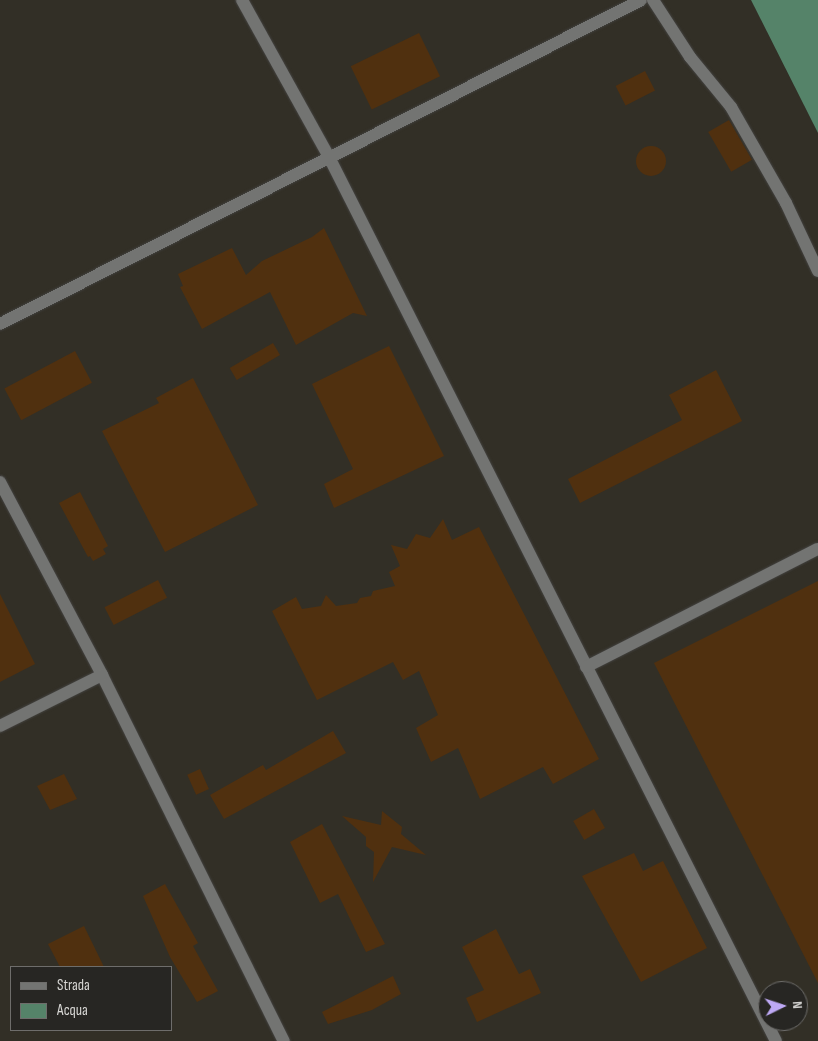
<!DOCTYPE html>
<html>
<head>
<meta charset="utf-8">
<style>
  body { margin:0 }
  #map { position:relative; width:818px; height:1041px; overflow:hidden; background:#272623; font-family:"Sofia Sans Condensed",sans-serif }
  div>[style] { position:absolute }
  .built>* { inset:0; background:#322f26 }
  .water>* { inset:0; background:#558369 }
  .building>* { inset:0; background:#50300f; transform-origin:0 0 }
  .round { border-radius:50% }
  .roads { filter:drop-shadow(0 0 1px #434240) drop-shadow(0 0 1px #434240) }
  .minor>* { height:12px; margin:-6px; padding:0 6px; transform-origin:6px; border-radius:6px; background:#737472 }
  span { translate:-50% -50%; white-space:nowrap; text-align:center; line-height:1.15; -webkit-text-stroke:4px #272623; paint-order:stroke }
  .legend { position:absolute; left:10px; top:966px; width:162px; height:65px; box-sizing:border-box; background:#272623; border:1px solid #6e6d6b; margin:0; padding:6px 9px; list-style:none; font-size:15px; color:#d9d8d6 }
  .legend li { display:flex; align-items:center; gap:10px; height:25px }
  .legend b { width:25px; border:1px solid #6e6d6b }
  .north { position:absolute; left:758px; top:981px; width:50px; height:50px; box-sizing:border-box; background:#272623; border:1px solid #6e6d6b; border-radius:50%; rotate:86deg; font-size:14px; font-weight:700; line-height:20px; text-align:center; color:#d9d8d6 }
  .north::after { content:''; display:block; margin:auto; width:18px; height:22px; background:#bea9f5; clip-path:polygon(50% 0,100% 100%,50% 72%,0 100%) }
</style>
</head>
<body>
<div id="map">
  <div class="built">
    <div style="clip-path:polygon(evenodd,0 0,751px 0,818px 133px,818px 1041px,0 1041px,0 0,11px 967px,171px 967px,171px 1030px,11px 1030px,11px 967px,0 0,768px 991px,798px 991px,798px 1021px,768px 1021px,768px 991px)"></div>
  </div>
  <div class="water">
    <div style="clip-path:polygon(751px 0,818px 0,818px 133px)"></div>
  </div>
  <div class="building">
    <div style="left:419px;top:33px;width:48px;height:76px;rotate:64deg"></div>
    <div style="left:645px;top:71px;width:22px;height:33px;rotate:63deg"></div>
    <div style="left:729px;top:120px;width:46px;height:24px;rotate:60deg"></div>
    <div class="round" style="left:636px;top:146px;width:30px;height:30px"></div>
    <div style="clip-path:polygon(324px 228px,367px 316px,353px 313px,296px 345px,270px 292px,202px 329px,180px 287px,183px 286px,178px 274px,232px 248px,246px 275px,262px 261px,312px 237px)"></div>
    <div style="left:273px;top:343px;width:14px;height:50px;rotate:60deg"></div>
    <div style="clip-path:polygon(389px 346px,444px 456px,334px 508px,324px 484px,353px 469px,312px 384px)"></div>
    <div style="left:75px;top:351px;width:36px;height:80px;rotate:62deg"></div>
    <div style="clip-path:polygon(716px 370px,742px 421px,580px 503px,568px 479px,682px 420px,669px 395px)"></div>
    <div style="clip-path:polygon(193px 378px,258px 505px,165px 552px,102px 431px,159px 403px,156px 398px)"></div>
    <div style="clip-path:polygon(80px 492px,108px 546px,103px 549px,106px 554px,93px 561px,90px 556px,88px 557px,59px 503px)"></div>
    <div style="clip-path:polygon(443px 519px,452px 540px,479px 527px,599px 759px,553px 784px,543px 767px,480px 799px,458px 748px,431px 762px,416px 728px,438px 715px,419px 671px,403px 680px,393px 662px,317px 700px,272px 611px,296px 597px,302px 609px,321px 606px,326px 595px,336px 606px,357px 603px,360px 598px,371px 596px,373px 591px,395px 586px,389px 572px,400px 566px,391px 545px,407px 549px,416px 534px,430px 538px)"></div>
    <div style="left:158px;top:580px;width:20px;height:60px;rotate:63deg"></div>
    <div style="clip-path:polygon(818px 581px,818px 983px,654px 663px)"></div>
    <div style="clip-path:polygon(0 594px,35px 664px,0 682px)"></div>
    <div style="clip-path:polygon(333px 731px,346px 753px,224px 819px,210px 795px,263px 765px,266px 770px)"></div>
    <div style="left:200px;top:769px;width:22px;height:14px;rotate:66deg"></div>
    <div style="clip-path:polygon(64px 774px,77px 799px,50px 810px,37px 786px)"></div>
    <div style="left:594px;top:809px;width:22px;height:24px;rotate:60deg"></div>
    <div style="clip-path:polygon(382px 811px,402px 827px,401px 834px,426px 855px,392px 847px,373px 882px,374px 852px,366px 846px,366px 837px,342px 816px,381px 825px)"></div>
    <div style="clip-path:polygon(322px 824px,385px 944px,366px 952px,338px 894px,320px 903px,290px 842px)"></div>
    <div style="clip-path:polygon(634px 853px,643px 871px,663px 861px,707px 948px,641px 982px,582px 876px)"></div>
    <div style="clip-path:polygon(165px 884px,198px 943px,193px 946px,218px 991px,197px 1002px,170px 957px,143px 896px)"></div>
    <div style="clip-path:polygon(84px 926px,104px 967px,60px 967px,48px 944px)"></div>
    <div style="clip-path:polygon(496px 929px,519px 974px,530px 969px,541px 993px,477px 1022px,466px 998px,484px 990px,462px 947px)"></div>
    <div style="clip-path:polygon(393px 976px,401px 994px,372px 1010px,328px 1024px,322px 1012px)"></div>
  </div>
  <div class="roads">
    <div class="minor">
      <div style="left:242px;top:0;width:182px;rotate:61deg"></div>
      <div style="left:330px;top:159px;width:988px;rotate:63.18deg"></div>
      <div style="left:653px;top:0;width:68px;rotate:57deg"></div>
      <div style="left:690px;top:57px;width:65px;rotate:50.6deg"></div>
      <div style="left:731px;top:107px;width:111px;rotate:60.2deg"></div>
      <div style="left:786px;top:203px;width:75px;rotate:64.8deg"></div>
      <div style="left:0;top:324px;width:718px;rotate:-26.81deg"></div>
      <div style="left:0;top:482px;width:218px;rotate:62.1deg"></div>
      <div style="left:102px;top:675px;width:409px;rotate:63.6deg"></div>
      <div style="left:586px;top:667px;width:260px;rotate:-27deg"></div>
      <div style="left:0;top:726px;width:114px;rotate:-26.6deg"></div>
    </div>
  </div>
  <ul class="legend">
  <li><b style="height:6px;background:#737472"></b>Strada</li>
  <li><b style="height:14px;background:#558369"></b>Acqua</li>
  </ul>
  <div class="north">N</div>
</div>
</body>
</html>
